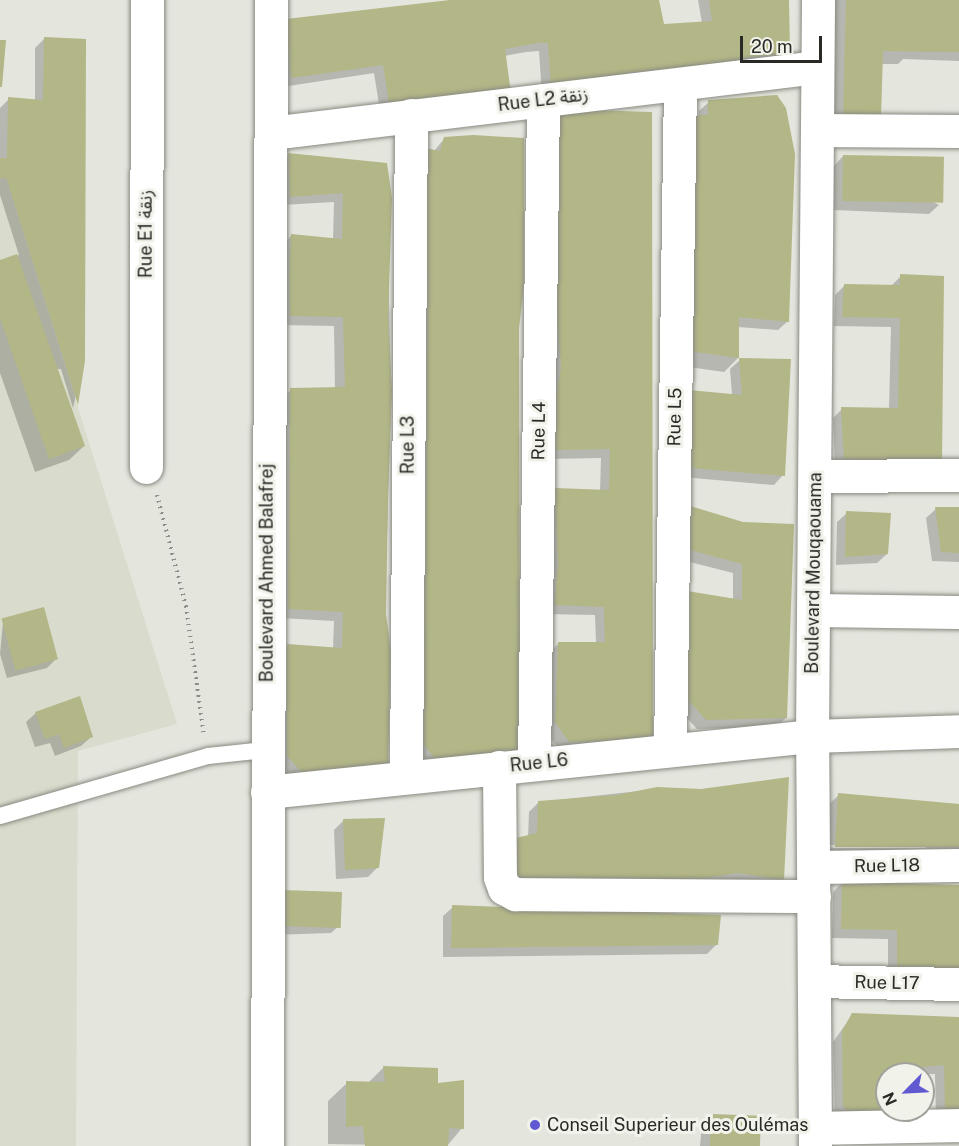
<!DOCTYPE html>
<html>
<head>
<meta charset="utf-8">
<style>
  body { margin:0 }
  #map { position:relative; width:959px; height:1146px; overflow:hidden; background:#e4e5dd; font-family:"Public Sans","Noto Sans Arabic",sans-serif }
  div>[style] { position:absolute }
  .built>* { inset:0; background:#d9dbcc }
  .shadow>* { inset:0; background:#0003 }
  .building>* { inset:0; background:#b3b686; transform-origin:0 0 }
  .path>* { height:4px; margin-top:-2px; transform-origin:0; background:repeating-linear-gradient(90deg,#8d8d88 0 1.5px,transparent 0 6px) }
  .roads { filter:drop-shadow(0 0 2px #898a82) drop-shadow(0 0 2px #898a82) }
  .service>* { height:16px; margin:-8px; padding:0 8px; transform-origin:8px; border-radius:8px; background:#fff }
  .minor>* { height:33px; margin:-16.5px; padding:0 16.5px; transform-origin:16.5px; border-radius:16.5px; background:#fff }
  .dots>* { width:16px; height:16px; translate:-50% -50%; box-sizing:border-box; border:3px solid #f1f2ea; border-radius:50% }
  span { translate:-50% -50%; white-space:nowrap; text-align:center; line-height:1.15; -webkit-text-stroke:6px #f1f2ea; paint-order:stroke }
  .street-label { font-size:18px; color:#292926 }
  .poi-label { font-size:18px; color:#292926 }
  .left { translate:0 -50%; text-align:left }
  .north { position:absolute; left:875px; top:1062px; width:60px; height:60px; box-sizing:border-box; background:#f1f2ea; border:2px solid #a1a29c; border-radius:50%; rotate:246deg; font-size:16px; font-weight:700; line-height:24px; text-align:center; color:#292926 }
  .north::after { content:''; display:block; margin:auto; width:21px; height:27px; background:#6059d2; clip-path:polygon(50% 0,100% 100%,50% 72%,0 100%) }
  .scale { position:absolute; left:740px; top:36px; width:82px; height:27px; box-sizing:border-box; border:3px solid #292926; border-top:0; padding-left:8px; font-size:18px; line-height:21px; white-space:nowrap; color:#292926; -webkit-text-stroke:4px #f1f2ea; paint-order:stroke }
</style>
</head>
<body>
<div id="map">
  <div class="built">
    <div style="clip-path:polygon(6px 177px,177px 724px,78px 751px,76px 1146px,0 1146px,0 179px)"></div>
  </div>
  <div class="shadow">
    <div style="clip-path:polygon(467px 0,658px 0,663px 26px,702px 23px,698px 0,787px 0,788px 54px,542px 96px,539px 51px,526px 52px,504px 56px,381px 117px,374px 73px,282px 87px,278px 30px)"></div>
    <div style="clip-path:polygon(831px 0,959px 0,959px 61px,903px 59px,898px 64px,881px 64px,834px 129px,834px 65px,829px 65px)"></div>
    <div style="clip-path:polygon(44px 39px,84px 41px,84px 361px,73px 408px,61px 369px,56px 369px,84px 446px,69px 460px,35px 472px,0 373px,0 261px,19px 255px,0 195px,0 108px,9px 99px,35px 101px,35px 48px)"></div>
    <div style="clip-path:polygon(709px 102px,788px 321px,778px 330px,738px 327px,738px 358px,724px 372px,675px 365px,699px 111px)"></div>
    <div style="clip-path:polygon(651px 113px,652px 739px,560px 751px,546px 732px,549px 653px,559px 643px,596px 643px,595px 615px,545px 614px,546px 499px,556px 490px,600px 491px,601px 458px,547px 459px,546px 298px)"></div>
    <div style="clip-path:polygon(445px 138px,518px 328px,519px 750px,427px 770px,414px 754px,419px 289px,434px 151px)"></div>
    <div style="clip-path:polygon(289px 154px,386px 164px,391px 391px,385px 614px,390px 651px,294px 784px,279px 766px,278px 655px,287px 646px,333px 649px,334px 621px,280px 618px,281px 399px,291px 390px,335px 389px,334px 326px,281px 325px,282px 245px,292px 235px,333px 240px,334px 202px,281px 205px,279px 164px)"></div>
    <div style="clip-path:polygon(843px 156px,939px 205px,929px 214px,833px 210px,834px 166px)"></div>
    <div style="clip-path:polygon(901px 276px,940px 463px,835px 467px,833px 418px,842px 409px,889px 409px,891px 327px,834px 326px,835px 295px,845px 285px,891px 286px)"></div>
    <div style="clip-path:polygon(740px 360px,783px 475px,774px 485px,682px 477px,680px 401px,732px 395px,730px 369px)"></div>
    <div style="clip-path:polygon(959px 508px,959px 562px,932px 561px,926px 518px,936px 509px)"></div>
    <div style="clip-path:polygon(847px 513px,887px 554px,877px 563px,836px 565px,837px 522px)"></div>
    <div style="clip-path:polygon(678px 516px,743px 524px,786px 718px,776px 727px,697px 729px,679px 709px,679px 602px,733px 600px,733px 573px,678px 559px)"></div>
    <div style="clip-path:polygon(3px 622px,56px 659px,47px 668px,7px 678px,0 654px)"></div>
    <div style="clip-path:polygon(36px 713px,91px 737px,81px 746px,55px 756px,50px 743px,35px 747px,26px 722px)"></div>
    <div style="clip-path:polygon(657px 789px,782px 880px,689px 888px,528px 838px,529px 812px,539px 802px)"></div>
    <div style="clip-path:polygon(evenodd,839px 795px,959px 805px,959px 861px,826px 856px,829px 804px,839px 795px,827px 845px,926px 845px,926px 848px,827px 848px,827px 845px)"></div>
    <div style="clip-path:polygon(344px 820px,378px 867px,368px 877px,336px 879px,334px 830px)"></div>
    <div style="clip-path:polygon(842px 883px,959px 886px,888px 985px,888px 939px,832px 938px,833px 892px)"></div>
    <div style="clip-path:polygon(273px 901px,341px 924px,331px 933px,272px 935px)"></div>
    <div style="clip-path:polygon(453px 907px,717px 944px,707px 954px,443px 957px,443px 916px)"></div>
    <div style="clip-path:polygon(853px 1014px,959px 1019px,959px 1118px,936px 1119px,935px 1074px,887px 1074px,887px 1110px,835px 1116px,833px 1042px)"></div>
    <div style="clip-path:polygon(384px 1067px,437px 1084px,462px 1128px,447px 1146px,328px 1144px,328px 1101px,347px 1083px,368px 1083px)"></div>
    <div style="clip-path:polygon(711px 1115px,758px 1146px,700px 1146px,702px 1125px)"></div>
  </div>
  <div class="building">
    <div style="clip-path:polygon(450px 0,659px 0,664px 24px,712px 21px,709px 0,789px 0,790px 54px,751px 57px,712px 66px,633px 72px,594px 82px,551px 87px,548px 43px,537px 43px,505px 49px,511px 93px,390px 109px,383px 65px,291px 78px,286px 19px)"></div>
    <div style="clip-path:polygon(846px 0,959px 0,959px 52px,883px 51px,881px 119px,843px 120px)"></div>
    <div style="clip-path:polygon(44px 37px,86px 39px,85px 361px,78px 405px,6px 177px,0 179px,0 158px,7px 158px,8px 97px,43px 100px)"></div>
    <div style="clip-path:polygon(0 40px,6px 40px,2px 87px,0 87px)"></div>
    <div style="clip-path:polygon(777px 95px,786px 108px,795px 154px,789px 322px,739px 317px,739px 358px,791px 359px,785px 476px,691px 468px,689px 390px,742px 395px,739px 358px,689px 351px,683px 116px,708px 115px,708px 100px)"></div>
    <div style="clip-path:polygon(556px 109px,652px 112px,653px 740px,569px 742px,555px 722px,558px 642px,605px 642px,604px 607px,554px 605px,558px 566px,555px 488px,609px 490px,610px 449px,556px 450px,554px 409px,561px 367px,555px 288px)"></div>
    <div style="clip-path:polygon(473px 135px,524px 138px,524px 286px,519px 328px,520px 751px,437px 761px,423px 744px,428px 279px,421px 147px,440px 151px,444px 137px)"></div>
    <div style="clip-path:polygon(288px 153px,387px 163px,392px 198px,388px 317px,392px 391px,388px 495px,386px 614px,391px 651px,388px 769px,304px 775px,287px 756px,287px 644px,342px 648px,343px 612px,288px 609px,290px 388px,345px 387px,343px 317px,290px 316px,289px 273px,291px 234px,342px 239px,343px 193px,290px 197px)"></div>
    <div style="left:843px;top:155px;width:101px;height:46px;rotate:1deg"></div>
    <div style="clip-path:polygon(17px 254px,85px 446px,49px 459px,0 318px,0 260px)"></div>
    <div style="clip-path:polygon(900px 274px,944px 276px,942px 463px,844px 459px,841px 407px,898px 408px,900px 318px,842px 317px,844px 284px,900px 285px)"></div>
    <div style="clip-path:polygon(687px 505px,743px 522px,794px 524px,787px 718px,706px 720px,688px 700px,687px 591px,742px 600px,742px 564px,687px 549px)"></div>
    <div style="clip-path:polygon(935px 507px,959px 507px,959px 553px,941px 552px)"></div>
    <div style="clip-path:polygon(846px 511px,891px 513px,888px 554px,845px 557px)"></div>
    <div style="left:44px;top:607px;width:54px;height:44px;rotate:75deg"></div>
    <div style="clip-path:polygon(80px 696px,93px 737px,64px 748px,59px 734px,45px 739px,35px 712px)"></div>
    <div style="clip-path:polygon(789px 777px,784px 880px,738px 873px,699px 879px,515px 878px,516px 838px,537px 833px,538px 801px,617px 795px,657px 787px,701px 789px)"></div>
    <div style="clip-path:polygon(838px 793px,959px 804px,959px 847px,835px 847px)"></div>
    <div style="clip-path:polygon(385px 818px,379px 868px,345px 870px,343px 819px)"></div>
    <div style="clip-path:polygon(842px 881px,959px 885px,959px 978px,897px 976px,897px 930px,841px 929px)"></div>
    <div style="left:282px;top:890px;width:60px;height:36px;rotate:2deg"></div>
    <div style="clip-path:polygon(452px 905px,721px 915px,718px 945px,451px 948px)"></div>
    <div style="clip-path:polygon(852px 1013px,959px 1017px,959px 1110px,945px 1110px,944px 1065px,901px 1069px,901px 1074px,887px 1074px,887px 1110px,857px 1121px,843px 1106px,842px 1031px)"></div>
    <div style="clip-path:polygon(383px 1066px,438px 1068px,438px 1083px,464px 1080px,464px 1129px,449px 1128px,448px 1146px,365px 1146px,363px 1126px,346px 1127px,346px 1081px,385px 1082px)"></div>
    <div style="left:711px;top:1114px;width:50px;height:32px;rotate:2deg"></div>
  </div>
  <div class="path">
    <div style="left:157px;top:495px;width:115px;rotate:75.4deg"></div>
    <div style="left:186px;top:606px;width:130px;rotate:82.1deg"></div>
  </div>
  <div class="roads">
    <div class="service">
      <div style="left:0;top:816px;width:216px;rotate:-16.1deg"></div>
      <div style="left:208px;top:756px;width:57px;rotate:-6deg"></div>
    </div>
    <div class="minor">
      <div style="left:817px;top:130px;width:142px;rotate:0.4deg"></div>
      <div style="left:271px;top:133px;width:549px;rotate:-6.9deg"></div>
      <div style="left:146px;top:467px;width:467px;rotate:-89.9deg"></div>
      <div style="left:816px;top:476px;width:143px;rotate:-0.4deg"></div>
      <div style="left:814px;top:610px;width:145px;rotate:0.8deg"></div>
      <div style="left:670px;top:750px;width:666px;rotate:-89.14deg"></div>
      <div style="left:534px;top:763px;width:663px;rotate:-89.22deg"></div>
      <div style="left:499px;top:767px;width:110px;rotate:89.5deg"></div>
      <div style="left:500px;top:877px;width:12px;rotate:70deg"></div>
      <div style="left:504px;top:888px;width:13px;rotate:29deg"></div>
      <div style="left:515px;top:894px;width:299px;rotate:0.4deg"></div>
      <div style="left:406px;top:776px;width:661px;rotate:-89.57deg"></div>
      <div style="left:267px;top:792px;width:548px;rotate:-5.87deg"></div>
      <div style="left:812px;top:736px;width:147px;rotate:-1.9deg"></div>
      <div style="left:815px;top:867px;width:144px;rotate:-0.8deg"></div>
      <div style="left:814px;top:981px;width:145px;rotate:1.2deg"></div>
      <div style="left:815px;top:1128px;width:144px;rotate:-1.2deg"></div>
      <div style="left:267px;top:1146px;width:1146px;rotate:-89.8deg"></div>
      <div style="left:815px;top:1146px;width:410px;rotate:-90.4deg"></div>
      <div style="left:812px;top:736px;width:736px;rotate:-89.53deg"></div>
    </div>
  </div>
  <div class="dots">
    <div style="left:535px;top:1125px;background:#6059d2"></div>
  </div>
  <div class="street-label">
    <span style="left:543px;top:100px;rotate:-7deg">Rue L2 زنقة</span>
    <span style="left:146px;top:234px;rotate:-90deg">Rue E1 زنقة</span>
    <span style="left:675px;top:417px;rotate:-89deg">Rue L5</span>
    <span style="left:539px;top:431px;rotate:-89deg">Rue L4</span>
    <span style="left:408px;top:445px;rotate:-90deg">Rue L3</span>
    <span style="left:267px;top:573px;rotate:-90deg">Boulevard Ahmed Balafrej</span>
    <span style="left:814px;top:573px;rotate:-89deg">Boulevard Mouqaouama</span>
    <span style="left:539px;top:763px;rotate:-6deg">Rue L6</span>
    <span style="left:887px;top:866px;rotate:-1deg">Rue L18</span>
    <span style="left:887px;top:983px;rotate:1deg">Rue L17</span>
  </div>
  <div class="poi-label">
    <span class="left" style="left:547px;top:1125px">Conseil Superieur des Oulémas</span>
  </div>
  <div class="north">N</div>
  <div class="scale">20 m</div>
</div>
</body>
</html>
